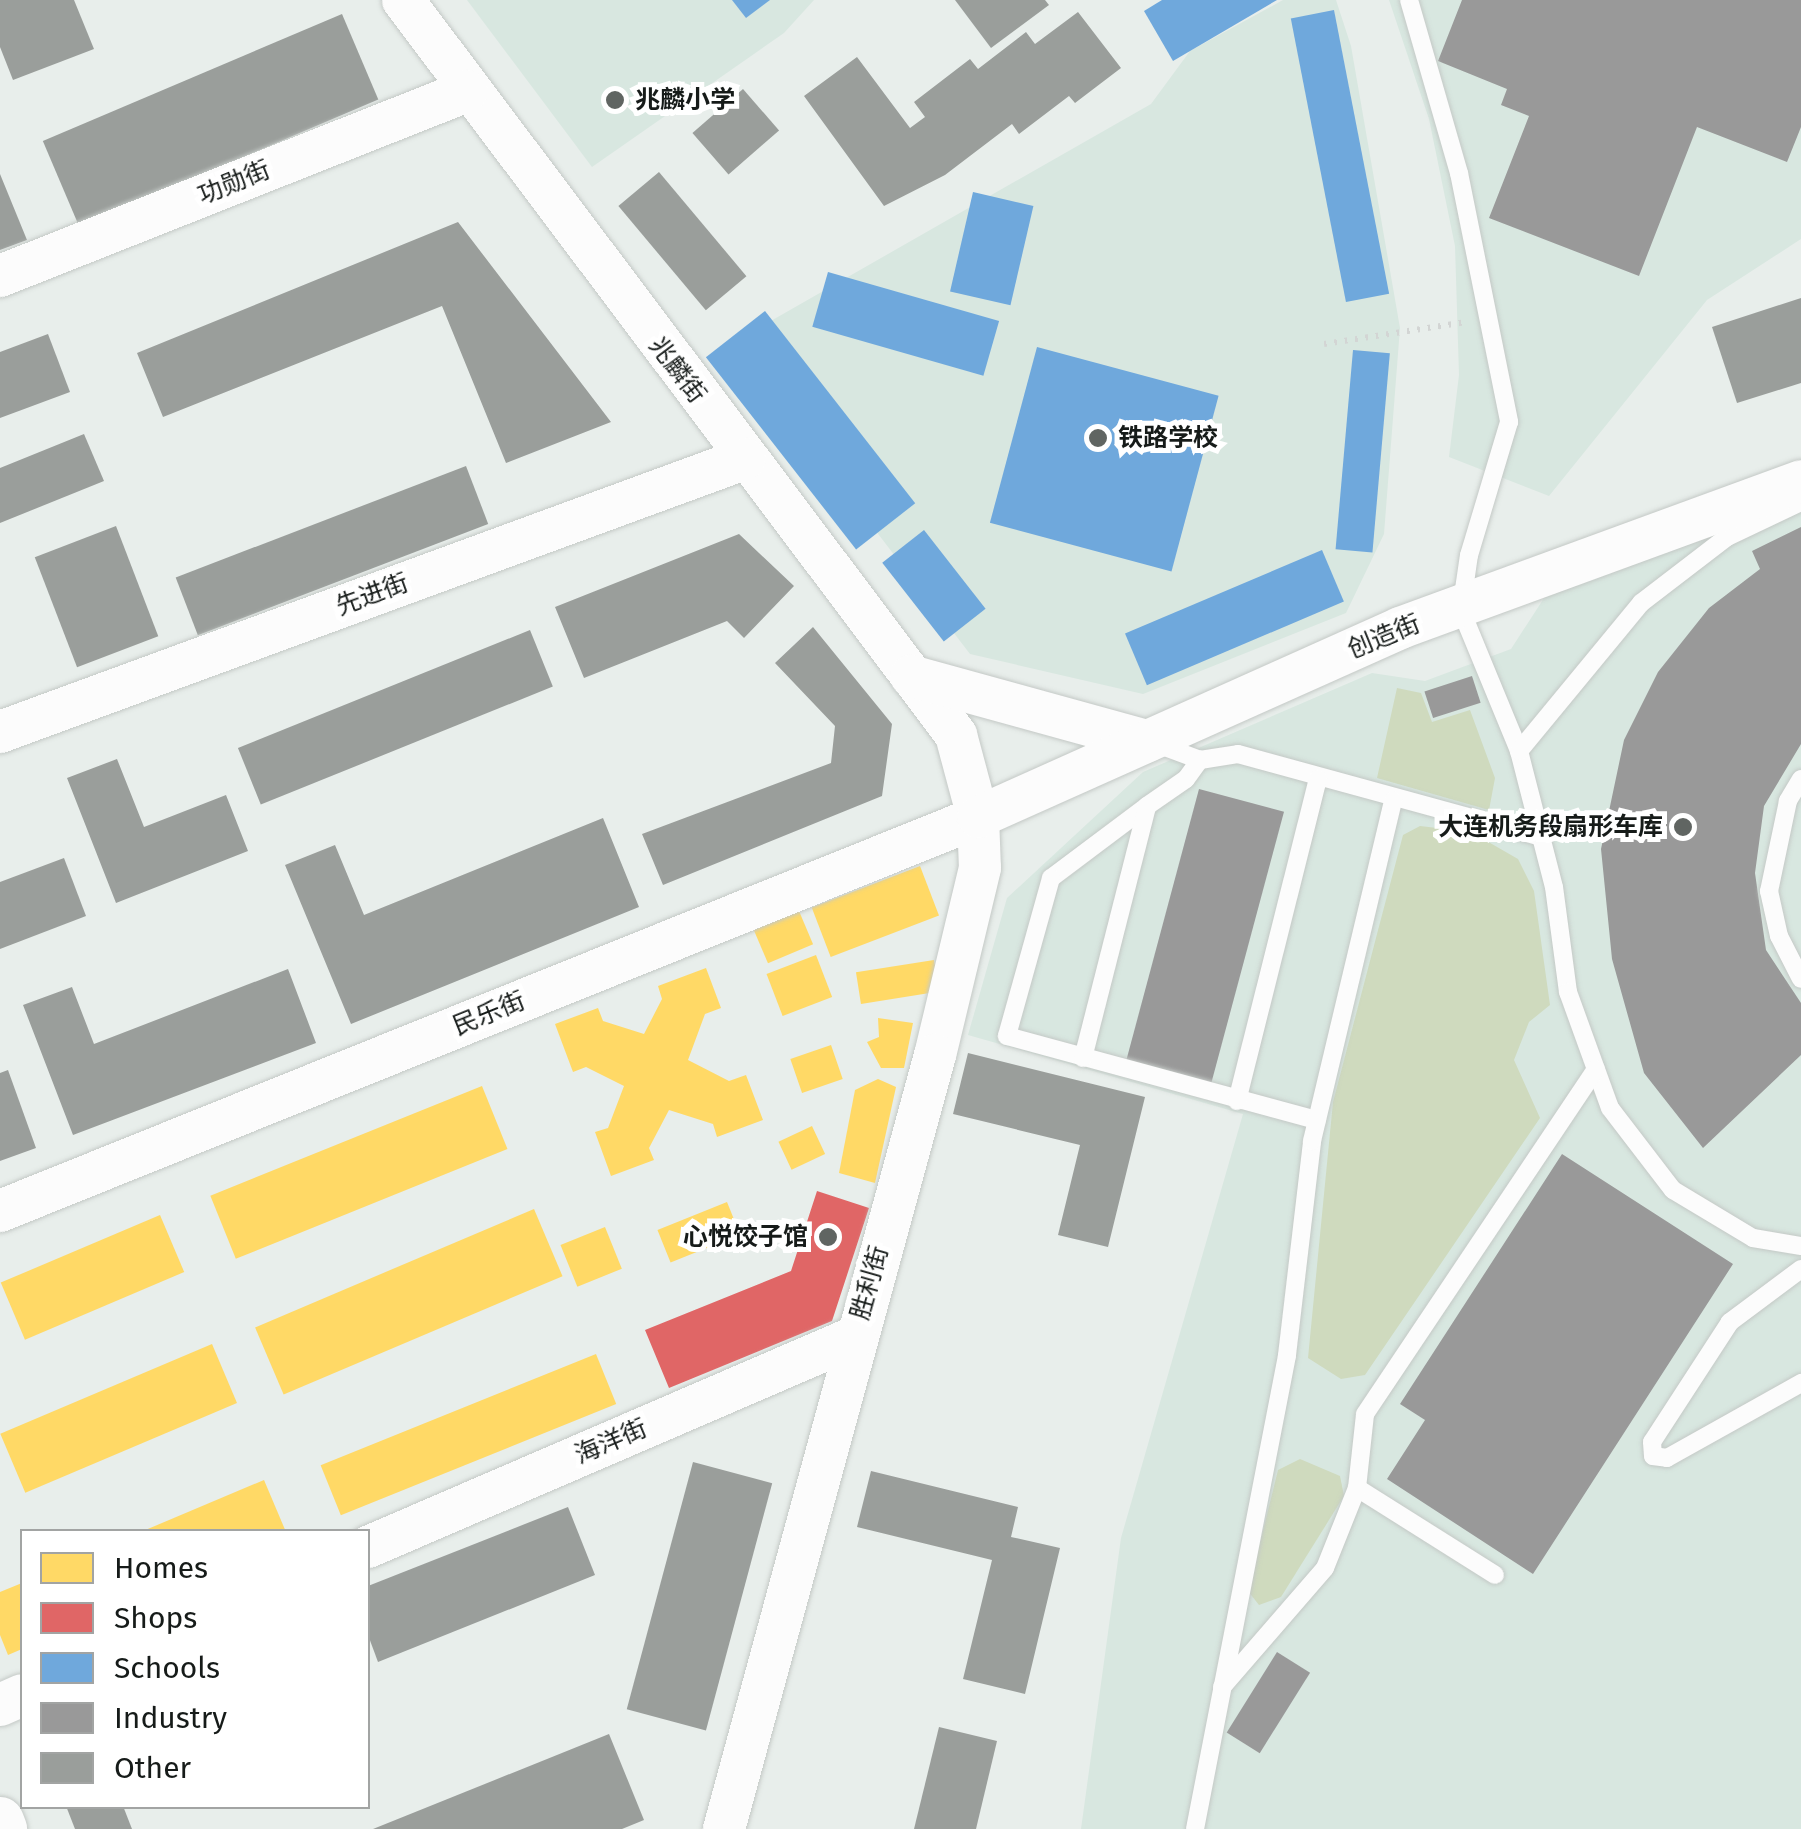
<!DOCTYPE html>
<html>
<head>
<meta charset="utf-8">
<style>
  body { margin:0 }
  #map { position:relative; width:1801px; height:1829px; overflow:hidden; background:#e8eeeb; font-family:"Fira Sans","Noto Sans SC",sans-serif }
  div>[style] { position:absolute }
  .built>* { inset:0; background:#d8e7e0 }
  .green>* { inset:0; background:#cfdabe }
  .homes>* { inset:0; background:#ffd966; transform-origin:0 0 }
  .shops>* { inset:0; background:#e06666 }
  .schools>* { inset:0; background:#6fa8dc; transform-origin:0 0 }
  .industry>* { inset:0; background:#999; transform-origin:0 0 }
  .building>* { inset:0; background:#9a9e9b; transform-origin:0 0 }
  .path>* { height:6px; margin-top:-3px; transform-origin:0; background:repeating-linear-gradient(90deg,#d3d5d4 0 2.5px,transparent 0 10.5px) }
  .roads { filter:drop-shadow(0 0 2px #c4c9c6) drop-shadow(0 0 2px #c4c9c6) }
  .service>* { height:18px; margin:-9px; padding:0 9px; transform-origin:9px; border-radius:9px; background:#fcfcfc }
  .tertiary>* { height:42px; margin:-21px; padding:0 21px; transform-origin:21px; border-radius:21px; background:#fcfcfc }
  .secondary>* { height:48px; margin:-24px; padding:0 24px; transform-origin:24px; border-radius:24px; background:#fcfcfc }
  .dots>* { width:28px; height:28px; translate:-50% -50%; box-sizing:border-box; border:5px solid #fff; border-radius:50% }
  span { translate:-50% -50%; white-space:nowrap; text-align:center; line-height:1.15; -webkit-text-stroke:10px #fff; paint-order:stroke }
  .poi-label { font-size:25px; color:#161b19; font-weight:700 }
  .left { translate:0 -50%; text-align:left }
  .right { translate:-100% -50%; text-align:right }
  .street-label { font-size:25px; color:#161b19 }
  .legend { position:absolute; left:20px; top:1529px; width:350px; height:280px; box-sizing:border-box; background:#fff; border:2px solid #a2a4a3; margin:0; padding:12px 18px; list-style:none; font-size:30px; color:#161b19 }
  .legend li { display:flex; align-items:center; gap:20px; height:50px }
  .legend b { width:50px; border:2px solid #a2a4a3 }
</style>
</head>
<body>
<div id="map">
  <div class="built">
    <div style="clip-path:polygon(467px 0,814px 0,784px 33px,592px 167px)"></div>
    <div style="clip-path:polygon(1283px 0,1336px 0,1351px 46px,1400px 328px,1384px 534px,1346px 613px,1143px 694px,970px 654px,732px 343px,1151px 104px,1190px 51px)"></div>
    <div style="clip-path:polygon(1389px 0,1801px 0,1801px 239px,1707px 300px,1549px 496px,1449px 457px,1459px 375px,1455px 246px,1429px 119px)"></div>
    <div style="clip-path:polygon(1801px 491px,1801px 1829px,1081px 1829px,1121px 1538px,1243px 1114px,968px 1035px,1007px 898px,1143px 772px,1372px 673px,1425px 681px,1511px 649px,1546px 595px)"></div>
  </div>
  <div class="green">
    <div style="clip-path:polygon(1397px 688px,1421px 693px,1432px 722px,1470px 710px,1495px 778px,1489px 810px,1377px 778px)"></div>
    <div style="clip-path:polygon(1420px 826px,1471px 832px,1518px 859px,1534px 891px,1550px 1005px,1529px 1022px,1514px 1060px,1540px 1118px,1365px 1375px,1341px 1379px,1308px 1358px,1333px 1102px,1403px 835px)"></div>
    <div style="clip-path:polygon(1300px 1459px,1340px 1476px,1344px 1496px,1281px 1597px,1259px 1605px,1248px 1591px,1278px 1470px)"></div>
  </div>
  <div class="homes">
    <div style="left:920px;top:866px;width:53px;height:116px;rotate:69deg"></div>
    <div style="left:799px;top:911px;width:36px;height:49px;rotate:67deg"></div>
    <div style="left:816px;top:955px;width:45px;height:53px;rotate:69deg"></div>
    <div style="left:934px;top:960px;width:32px;height:79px;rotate:81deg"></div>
    <div style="clip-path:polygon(706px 968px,721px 1008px,705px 1014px,688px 1060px,729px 1081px,746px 1075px,763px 1120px,717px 1137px,713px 1124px,669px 1110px,649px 1148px,654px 1160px,611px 1176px,595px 1132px,608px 1128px,624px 1086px,586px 1067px,573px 1072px,555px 1024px,598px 1008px,603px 1021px,644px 1034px,662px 999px,658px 986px)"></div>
    <div style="clip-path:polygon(878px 1018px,913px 1023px,904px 1068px,881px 1068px,867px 1042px,879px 1037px)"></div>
    <div style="left:831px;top:1045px;width:36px;height:43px;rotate:71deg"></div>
    <div style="clip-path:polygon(878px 1079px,896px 1087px,875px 1183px,839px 1173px,855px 1090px)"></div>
    <div style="left:482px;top:1086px;width:68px;height:293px;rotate:68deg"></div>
    <div style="left:812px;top:1126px;width:31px;height:37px;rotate:65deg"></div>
    <div style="left:727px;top:1202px;width:35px;height:75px;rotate:68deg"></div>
    <div style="left:534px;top:1209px;width:73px;height:303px;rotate:67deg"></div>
    <div style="left:160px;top:1215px;width:62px;height:173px;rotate:67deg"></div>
    <div style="left:605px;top:1227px;width:45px;height:48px;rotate:68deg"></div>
    <div style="left:212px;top:1344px;width:64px;height:230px;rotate:67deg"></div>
    <div style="left:596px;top:1354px;width:54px;height:297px;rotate:68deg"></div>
    <div style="clip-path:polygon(264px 1480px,286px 1532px,143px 1532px,143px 1531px)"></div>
    <div style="clip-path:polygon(22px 1583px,22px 1649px,8px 1655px,0 1635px,0 1592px)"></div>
  </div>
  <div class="shops">
    <div style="clip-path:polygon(817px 1191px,869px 1208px,832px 1321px,669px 1388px,645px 1330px,791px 1271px)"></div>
  </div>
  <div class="schools">
    <div style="clip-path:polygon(732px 0,770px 0,746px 18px)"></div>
    <div style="clip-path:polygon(1162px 0,1277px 0,1173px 61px,1144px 11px)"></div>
    <div style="left:1334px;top:10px;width:289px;height:44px;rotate:79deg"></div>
    <div style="left:973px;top:192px;width:62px;height:102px;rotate:13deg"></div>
    <div style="left:828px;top:272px;width:178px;height:57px;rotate:16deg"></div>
    <div style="left:765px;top:311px;width:244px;height:75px;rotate:52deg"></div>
    <div style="left:1037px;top:347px;width:188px;height:182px;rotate:15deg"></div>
    <div style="left:1353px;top:350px;width:37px;height:200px;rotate:5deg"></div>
    <div style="left:924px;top:530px;width:100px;height:53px;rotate:52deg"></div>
    <div style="left:1322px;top:550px;width:56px;height:214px;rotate:67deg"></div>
  </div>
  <div class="industry">
    <div style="clip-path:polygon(1462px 0,1801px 0,1801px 127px,1787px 162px,1697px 127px,1639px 276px,1489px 218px,1529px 116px,1501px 105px,1507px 89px,1438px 61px)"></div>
    <div style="clip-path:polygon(1801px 527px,1801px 744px,1764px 806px,1755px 873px,1766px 950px,1801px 1003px,1801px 1055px,1703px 1148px,1644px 1073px,1612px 959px,1601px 849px,1624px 740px,1658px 672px,1709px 608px,1760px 569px,1752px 551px)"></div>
    <div style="left:1472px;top:676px;width:28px;height:50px;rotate:72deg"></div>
    <div style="left:1199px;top:789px;width:88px;height:285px;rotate:15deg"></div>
    <div style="clip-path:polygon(1562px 1154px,1733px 1264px,1533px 1574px,1387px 1479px,1425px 1420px,1400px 1404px)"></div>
    <div style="left:1277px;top:1652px;width:39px;height:95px;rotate:32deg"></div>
  </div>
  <div class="building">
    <div style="clip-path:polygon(0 0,74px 0,94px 49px,13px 80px,0 47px)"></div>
    <div style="clip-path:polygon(955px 0,1045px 0,1049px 5px,991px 48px)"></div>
    <div style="clip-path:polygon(1078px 12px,1121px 68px,1075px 103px,1069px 96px,1019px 134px,1012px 124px,945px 175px,884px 206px,804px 96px,857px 57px,910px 128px,925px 117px,914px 102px,970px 59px,978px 69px,1026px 32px,1035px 44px)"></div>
    <div style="left:342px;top:14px;width:93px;height:325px;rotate:67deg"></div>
    <div style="left:743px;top:89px;width:55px;height:67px;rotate:49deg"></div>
    <div style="left:659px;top:172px;width:136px;height:53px;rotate:50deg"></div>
    <div style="clip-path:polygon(0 174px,27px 240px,0 250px)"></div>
    <div style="clip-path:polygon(458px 222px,611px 422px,506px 463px,442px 306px,163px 417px,137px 353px)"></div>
    <div style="clip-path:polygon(1801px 298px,1801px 383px,1737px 403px,1712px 327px)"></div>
    <div style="clip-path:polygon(48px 334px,70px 392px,0 418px,0 352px)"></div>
    <div style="clip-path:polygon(84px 434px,104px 481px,0 523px,0 468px)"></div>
    <div style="left:466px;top:466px;width:62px;height:311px;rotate:69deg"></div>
    <div style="left:116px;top:526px;width:118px;height:87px;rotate:69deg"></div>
    <div style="clip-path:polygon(739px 534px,794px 586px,744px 638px,727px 621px,584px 678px,555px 607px)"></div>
    <div style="clip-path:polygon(813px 627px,892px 724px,882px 796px,663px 885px,642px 834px,831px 763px,835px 726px,775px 663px)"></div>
    <div style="left:530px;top:630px;width:61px;height:315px;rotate:68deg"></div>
    <div style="clip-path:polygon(117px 759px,144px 827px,226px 795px,248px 851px,116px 903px,67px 778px)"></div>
    <div style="clip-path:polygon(603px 818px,639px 907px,351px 1024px,285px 865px,335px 845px,364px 915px)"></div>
    <div style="clip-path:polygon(64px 858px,86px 916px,0 949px,0 882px)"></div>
    <div style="clip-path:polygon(288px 969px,316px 1043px,73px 1135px,23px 1005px,72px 987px,94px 1044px)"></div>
    <div style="clip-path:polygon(968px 1053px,1145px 1097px,1108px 1247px,1058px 1235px,1080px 1145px,953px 1114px)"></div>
    <div style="clip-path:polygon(8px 1070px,36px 1148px,0 1161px,0 1073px)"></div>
    <div style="left:693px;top:1462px;width:82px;height:256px;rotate:15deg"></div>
    <div style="clip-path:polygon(871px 1471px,1018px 1507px,1011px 1537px,1060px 1548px,1025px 1694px,963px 1679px,992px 1560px,857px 1527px)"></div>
    <div style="clip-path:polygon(568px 1507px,595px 1575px,378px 1662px,368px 1635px,368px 1586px)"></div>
    <div style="clip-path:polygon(939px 1727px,997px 1741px,976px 1829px,914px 1829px)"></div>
    <div style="clip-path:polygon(609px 1734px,644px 1820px,622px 1829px,373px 1829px)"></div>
    <div style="clip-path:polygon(66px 1806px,123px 1806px,132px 1829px,75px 1829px)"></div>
  </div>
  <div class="path">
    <div style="left:1324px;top:344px;width:144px;rotate:-8.8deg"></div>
  </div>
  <div class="roads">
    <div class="service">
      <div style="left:1409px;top:0;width:180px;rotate:73.9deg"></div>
      <div style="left:1459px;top:173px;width:254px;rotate:78.6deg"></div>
      <div style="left:1509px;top:422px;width:139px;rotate:106.7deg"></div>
      <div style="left:1469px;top:555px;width:56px;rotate:98.3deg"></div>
      <div style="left:1461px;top:610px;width:152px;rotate:67.6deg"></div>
      <div style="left:1519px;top:751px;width:140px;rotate:75.6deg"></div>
      <div style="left:1554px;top:887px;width:106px;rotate:82.4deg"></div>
      <div style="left:1568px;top:992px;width:123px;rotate:70.1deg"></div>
      <div style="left:1610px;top:1108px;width:103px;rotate:52.5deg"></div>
      <div style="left:1673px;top:1190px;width:93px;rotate:31deg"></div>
      <div style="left:1753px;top:1238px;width:49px;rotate:9.5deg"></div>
      <div style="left:1157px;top:744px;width:46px;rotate:20.4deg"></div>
      <div style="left:1200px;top:760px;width:38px;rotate:-9deg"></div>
      <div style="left:1238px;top:754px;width:314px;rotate:15.3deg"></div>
      <div style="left:1519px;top:751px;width:192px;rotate:-50.5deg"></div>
      <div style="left:1641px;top:603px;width:108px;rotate:-37.5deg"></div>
      <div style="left:1727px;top:537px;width:82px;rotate:-25.3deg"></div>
      <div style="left:1801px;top:779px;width:26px;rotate:121deg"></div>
      <div style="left:1788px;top:801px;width:92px;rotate:101.9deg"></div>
      <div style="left:1769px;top:891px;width:46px;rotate:77.5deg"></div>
      <div style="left:1779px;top:936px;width:48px;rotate:62.9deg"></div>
      <div style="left:1147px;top:806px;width:120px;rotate:143.1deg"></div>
      <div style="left:1051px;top:878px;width:164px;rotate:105.6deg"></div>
      <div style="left:1007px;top:1036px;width:321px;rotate:15.2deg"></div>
      <div style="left:1083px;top:1058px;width:260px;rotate:-75.7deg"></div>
      <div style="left:1147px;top:806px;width:47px;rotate:-34.7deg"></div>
      <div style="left:1186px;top:779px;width:24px;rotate:-54deg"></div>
      <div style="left:1237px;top:1101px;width:332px;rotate:-75.9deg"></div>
      <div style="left:1801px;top:1269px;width:89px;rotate:143.3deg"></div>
      <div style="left:1730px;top:1322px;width:143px;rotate:123deg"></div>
      <div style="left:1652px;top:1442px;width:14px;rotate:86deg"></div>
      <div style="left:1653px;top:1456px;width:14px;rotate:8deg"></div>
      <div style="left:1667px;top:1458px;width:154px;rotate:-29.2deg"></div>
      <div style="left:1357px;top:1488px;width:163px;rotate:32.2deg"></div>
      <div style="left:1222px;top:1687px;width:157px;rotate:-49.1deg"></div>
      <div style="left:1325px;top:1568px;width:86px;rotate:-68.2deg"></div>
      <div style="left:1357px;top:1488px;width:74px;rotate:-83.8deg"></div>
      <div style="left:1365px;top:1414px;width:415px;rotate:-56.2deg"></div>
      <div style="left:1195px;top:1829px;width:483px;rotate:-79deg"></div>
      <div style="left:1287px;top:1355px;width:215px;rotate:-83.3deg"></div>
      <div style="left:1312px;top:1141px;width:350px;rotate:-76.6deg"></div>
    </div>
    <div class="tertiary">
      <div style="left:403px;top:0;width:920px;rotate:53.04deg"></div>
      <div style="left:956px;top:735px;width:85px;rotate:75deg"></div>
      <div style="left:978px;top:817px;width:51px;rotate:87.8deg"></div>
      <div style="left:980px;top:868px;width:192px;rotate:103.5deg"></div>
      <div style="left:935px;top:1055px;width:802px;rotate:105.25deg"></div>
      <div style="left:0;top:276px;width:502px;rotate:-21.61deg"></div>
      <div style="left:911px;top:676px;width:245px;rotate:15.4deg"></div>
      <div style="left:0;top:732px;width:793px;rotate:-20.15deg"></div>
      <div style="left:0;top:1211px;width:1054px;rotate:-21.94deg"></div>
      <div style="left:978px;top:817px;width:462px;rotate:-24.1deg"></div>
      <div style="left:1400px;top:628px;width:427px;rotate:-20.1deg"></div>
      <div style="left:368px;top:1547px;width:530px;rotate:-23.33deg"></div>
      <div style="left:0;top:1705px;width:24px;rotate:-24deg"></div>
    </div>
    <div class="secondary">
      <div style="left:0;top:1821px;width:9px;rotate:69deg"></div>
    </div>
  </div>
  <div class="dots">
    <div style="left:615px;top:100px;background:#606562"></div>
    <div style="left:1098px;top:438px;background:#606562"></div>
    <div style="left:1683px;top:827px;background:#606562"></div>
    <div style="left:828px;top:1237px;background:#606562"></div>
  </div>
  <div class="poi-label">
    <span class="left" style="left:635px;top:100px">兆麟小学</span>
    <span class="left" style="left:1118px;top:438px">铁路学校</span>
    <span class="right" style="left:1663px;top:827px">大连机务段扇形车库</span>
    <span class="right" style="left:808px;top:1237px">心悦饺子馆</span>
  </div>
  <div class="street-label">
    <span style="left:234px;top:183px;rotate:-22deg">功勋街</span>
    <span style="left:677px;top:370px;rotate:53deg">兆麟街</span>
    <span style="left:372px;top:595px;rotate:-20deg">先进街</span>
    <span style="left:1384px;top:637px;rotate:-22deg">创造街</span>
    <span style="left:489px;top:1014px;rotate:-22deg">民乐街</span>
    <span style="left:870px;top:1283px;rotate:-74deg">胜利街</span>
    <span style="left:611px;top:1442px;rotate:-23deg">海洋街</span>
  </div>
  <ul class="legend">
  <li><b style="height:28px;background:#ffd966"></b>Homes</li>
  <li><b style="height:28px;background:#e06666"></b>Shops</li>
  <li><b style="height:28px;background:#6fa8dc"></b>Schools</li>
  <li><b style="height:28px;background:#999"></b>Industry</li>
  <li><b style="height:28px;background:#9a9e9b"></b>Other</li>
  </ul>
</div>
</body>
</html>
